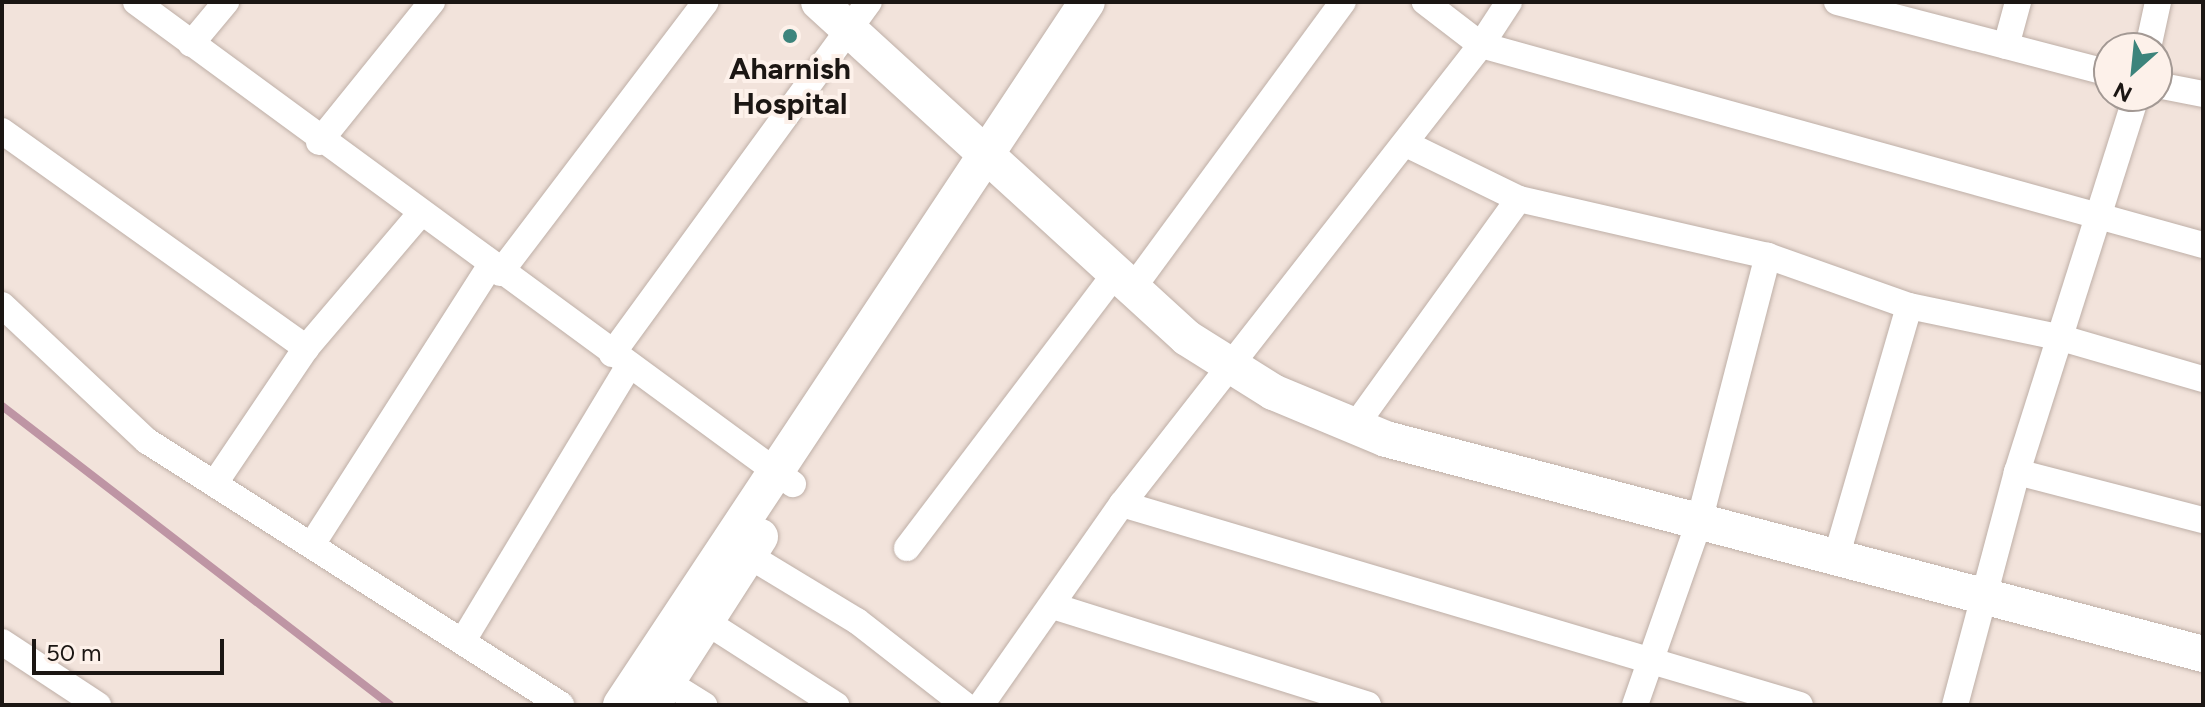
<!DOCTYPE html>
<html>
<head>
<meta charset="utf-8">
<style>
  body { margin:0 }
  #map { position:relative; width:2205px; height:707px; overflow:hidden; background:#f2e3db; font-family:Figtree,sans-serif }
  div>[style] { position:absolute }
  .stream>* { height:8px; margin:-4px; padding:0 4px; transform-origin:4px; border-radius:4px; background:#be95a4 }
  .roads { filter:drop-shadow(0 0 2px #beafa7) drop-shadow(0 0 2px #beafa7) }
  .street>* { height:26px; margin:-13px; padding:0 13px; transform-origin:13px; border-radius:13px; background:#fff }
  .secondary>* { height:36px; margin:-18px; padding:0 18px; transform-origin:18px; border-radius:18px; background:#fff }
  .dots>* { width:22px; height:22px; translate:-50% -50%; box-sizing:border-box; border:4px solid #fdf1ea; border-radius:50% }
  span { translate:-50% -50%; white-space:nowrap; text-align:center; line-height:1.15; -webkit-text-stroke:8px #fdf1ea; paint-order:stroke }
  .poi-label { font-size:30px; color:#1b1613; font-weight:700 }
  .frame { position:absolute; inset:0; border:4px solid #1b1613; pointer-events:none }
  .north { position:absolute; left:2093px; top:32px; width:80px; height:80px; box-sizing:border-box; background:#fdf1ea; border:2px solid #a39994; border-radius:50%; rotate:207deg; font-size:22px; font-weight:700; line-height:32px; text-align:center; color:#1b1613 }
  .north::after { content:''; display:block; margin:auto; width:28px; height:36px; background:#3d847c; clip-path:polygon(50% 0,100% 100%,50% 72%,0 100%) }
  .scale { position:absolute; left:32px; top:639px; width:192px; height:36px; box-sizing:border-box; border:4px solid #1b1613; border-top:0; padding-left:10px; font-size:24px; line-height:28px; white-space:nowrap; color:#1b1613; -webkit-text-stroke:6px #fdf1ea; paint-order:stroke }
</style>
</head>
<body>
<div id="map">
  <div class="stream">
    <div style="left:2px;top:406px;width:490px;rotate:37.6deg"></div>
  </div>
  <div class="roads">
    <div class="street">
      <div style="left:136px;top:2px;width:815px;rotate:36.27deg"></div>
      <div style="left:1509px;top:2px;width:51px;rotate:123.1deg"></div>
      <div style="left:1481px;top:45px;width:749px;rotate:15.48deg"></div>
      <div style="left:1837px;top:2px;width:281px;rotate:14.6deg"></div>
      <div style="left:191px;top:44px;width:55px;rotate:-50.2deg"></div>
      <div style="left:2006px;top:46px;width:46px;rotate:-74.7deg"></div>
      <div style="left:2148px;top:48px;width:47px;rotate:-77.7deg"></div>
      <div style="left:2157px;top:85px;width:47px;rotate:11.1deg"></div>
      <div style="left:2px;top:131px;width:374px;rotate:35.5deg"></div>
      <div style="left:306px;top:348px;width:175px;rotate:-49.6deg"></div>
      <div style="left:319px;top:142px;width:180px;rotate:-51.1deg"></div>
      <div style="left:1519px;top:199px;width:255px;rotate:12.9deg"></div>
      <div style="left:500px;top:273px;width:340px;rotate:-52.8deg"></div>
      <div style="left:1132px;top:289px;width:356px;rotate:-53.7deg"></div>
      <div style="left:2px;top:305px;width:199px;rotate:43.2deg"></div>
      <div style="left:147px;top:441px;width:491px;rotate:32.5deg"></div>
      <div style="left:612px;top:354px;width:436px;rotate:-53.9deg"></div>
      <div style="left:1355px;top:426px;width:280px;rotate:-54.2deg"></div>
      <div style="left:1519px;top:199px;width:126px;rotate:-154deg"></div>
      <div style="left:2017px;top:472px;width:192px;rotate:14.5deg"></div>
      <div style="left:215px;top:483px;width:163px;rotate:-56deg"></div>
      <div style="left:1122px;top:504px;width:707px;rotate:16.51deg"></div>
      <div style="left:313px;top:543px;width:329px;rotate:-57.4deg"></div>
      <div style="left:907px;top:548px;width:344px;rotate:-52.8deg"></div>
      <div style="left:748px;top:555px;width:127px;rotate:31.2deg"></div>
      <div style="left:857px;top:621px;width:137px;rotate:37.9deg"></div>
      <div style="left:1836px;top:558px;width:262px;rotate:-73.8deg"></div>
      <div style="left:1053px;top:606px;width:330px;rotate:17.4deg"></div>
      <div style="left:705px;top:621px;width:156px;rotate:32.7deg"></div>
      <div style="left:464px;top:639px;width:319px;rotate:-58.9deg"></div>
      <div style="left:2px;top:642px;width:115px;rotate:33.3deg"></div>
      <div style="left:667px;top:682px;width:44px;rotate:31.9deg"></div>
      <div style="left:981px;top:705px;width:246px;rotate:-55deg"></div>
      <div style="left:1122px;top:504px;width:583px;rotate:-51.97deg"></div>
      <div style="left:1481px;top:45px;width:71px;rotate:-142.5deg"></div>
      <div style="left:1635px;top:705px;width:194px;rotate:-70.7deg"></div>
      <div style="left:1699px;top:522px;width:275px;rotate:-75.5deg"></div>
      <div style="left:1768px;top:256px;width:150px;rotate:19.5deg"></div>
      <div style="left:1909px;top:306px;width:152px;rotate:11.8deg"></div>
      <div style="left:2058px;top:337px;width:151px;rotate:16.2deg"></div>
      <div style="left:1955px;top:705px;width:241px;rotate:-75.1deg"></div>
      <div style="left:2017px;top:472px;width:394px;rotate:-72.4deg"></div>
    </div>
    <div class="secondary">
      <div style="left:819px;top:2px;width:498px;rotate:42.4deg"></div>
      <div style="left:1187px;top:338px;width:102px;rotate:32.1deg"></div>
      <div style="left:1273px;top:392px;width:122px;rotate:22.6deg"></div>
      <div style="left:1386px;top:439px;width:845px;rotate:14.74deg"></div>
      <div style="left:621px;top:705px;width:843px;rotate:-56.46deg"></div>
      <div style="left:652px;top:705px;width:200px;rotate:-57.3deg"></div>
    </div>
  </div>
  <div class="dots">
    <div style="left:790px;top:36px;background:#3d847c"></div>
  </div>
  <div class="poi-label">
    <span style="left:790px;top:86px">Aharnish<br>Hospital</span>
  </div>
  <div class="frame"></div>
  <div class="north">N</div>
  <div class="scale">50 m</div>
</div>
</body>
</html>
